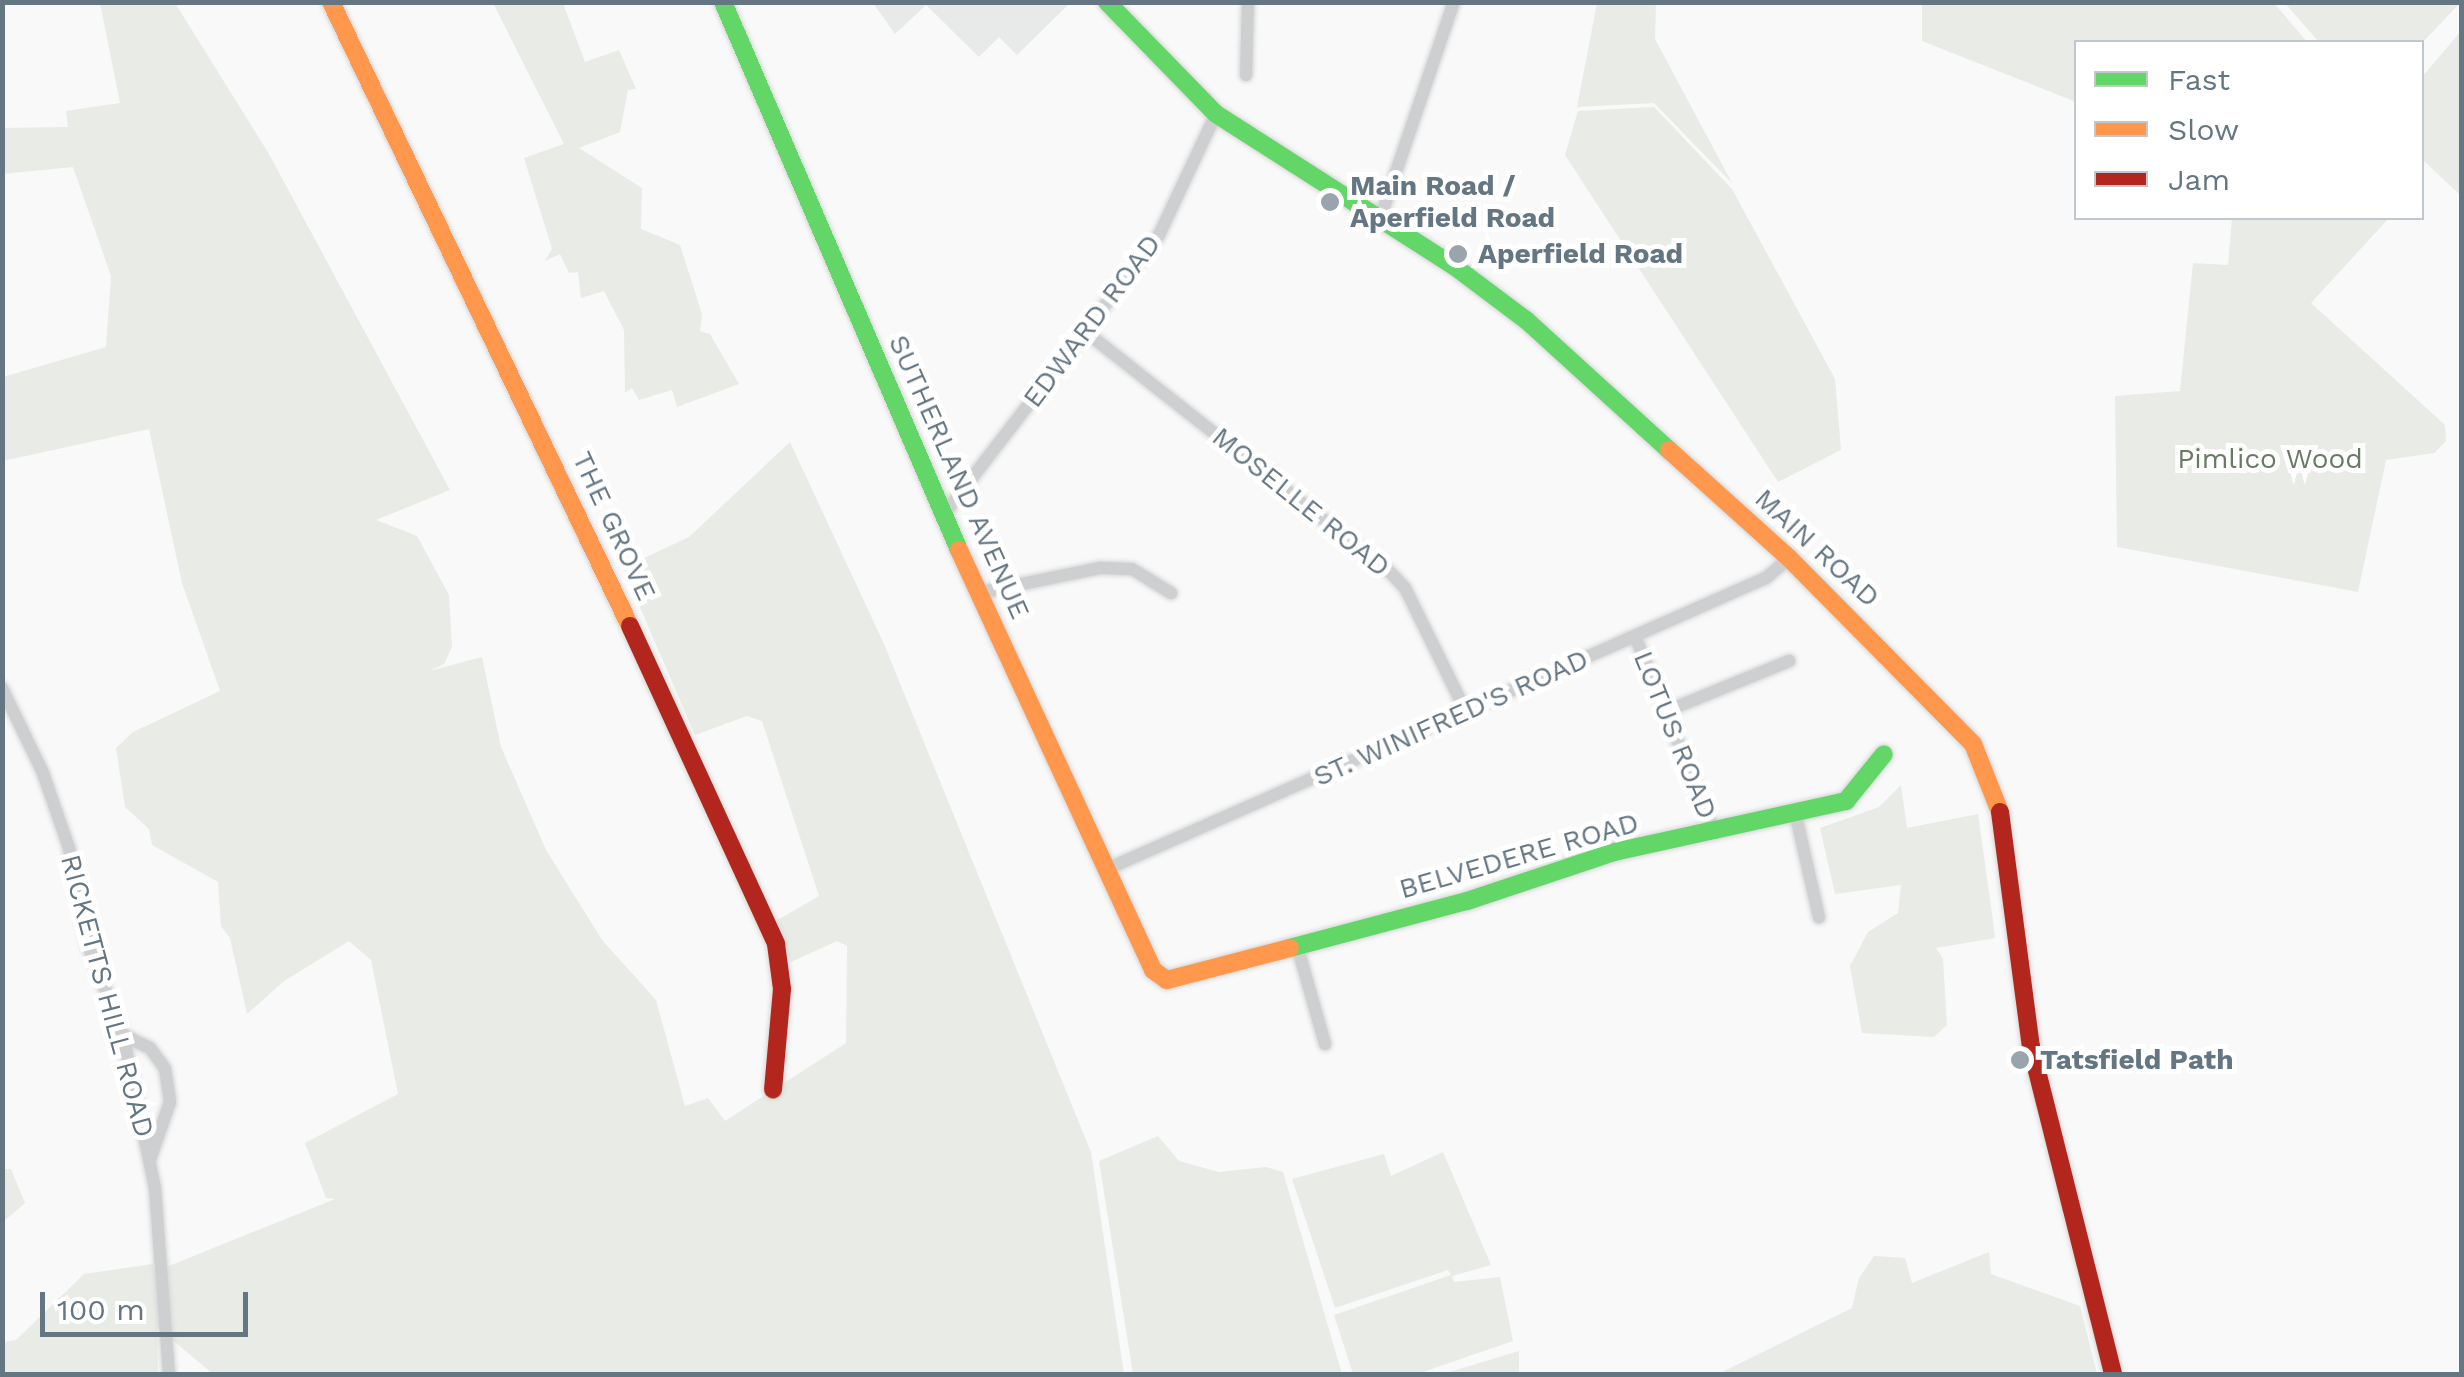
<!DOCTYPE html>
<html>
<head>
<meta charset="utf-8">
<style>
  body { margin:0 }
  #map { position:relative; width:2464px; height:1377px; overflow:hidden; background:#f9f9f9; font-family:"Work Sans",sans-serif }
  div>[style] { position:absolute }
  .built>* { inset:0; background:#e8e9e9 }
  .green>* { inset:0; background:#e8ebe6 }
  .roads { filter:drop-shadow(0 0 2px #d5d6d7) drop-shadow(0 0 2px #d5d6d7) }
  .street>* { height:12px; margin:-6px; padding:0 6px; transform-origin:6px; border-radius:6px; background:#cecfd0 }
  .fast>* { height:18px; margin:-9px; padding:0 9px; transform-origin:9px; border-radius:9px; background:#63d668 }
  .slow>* { height:18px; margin:-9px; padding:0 9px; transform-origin:9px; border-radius:9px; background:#ff974d }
  .jam>* { height:18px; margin:-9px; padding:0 9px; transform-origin:9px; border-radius:9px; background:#b3261e }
  .dots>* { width:28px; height:28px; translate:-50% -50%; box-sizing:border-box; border:5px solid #fff; border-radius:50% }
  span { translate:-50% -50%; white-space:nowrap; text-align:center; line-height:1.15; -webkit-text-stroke:10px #fff; paint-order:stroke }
  .poi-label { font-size:28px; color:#657683; font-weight:700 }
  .left { translate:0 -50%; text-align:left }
  .street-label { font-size:28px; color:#657683 }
  .park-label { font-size:28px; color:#687a64 }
  .frame { position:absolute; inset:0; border:5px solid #657683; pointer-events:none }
  .legend { position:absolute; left:2074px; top:40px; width:350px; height:180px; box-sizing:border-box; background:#fff; border:2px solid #c1c8cd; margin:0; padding:12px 18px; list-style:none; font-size:30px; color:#657683 }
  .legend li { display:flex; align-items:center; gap:20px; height:50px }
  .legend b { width:50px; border:2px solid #c1c8cd }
  .scale { position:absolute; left:40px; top:1292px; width:208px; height:45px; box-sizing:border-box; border:5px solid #657683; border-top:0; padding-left:12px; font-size:30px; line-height:35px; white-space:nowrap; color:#657683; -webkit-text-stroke:8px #fff; paint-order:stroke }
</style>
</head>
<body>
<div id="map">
  <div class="built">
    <div style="clip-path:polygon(873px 3px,1070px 3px,1017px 55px,999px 37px,979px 57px,926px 5px,895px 34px)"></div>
  </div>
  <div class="green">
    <div style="clip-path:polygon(100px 3px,175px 3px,269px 154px,450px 490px,376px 520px,417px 536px,449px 595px,452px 647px,444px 664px,429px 671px,482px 657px,501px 747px,546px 850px,602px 940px,656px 1000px,685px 1106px,708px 1098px,725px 1121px,846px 1043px,847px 946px,837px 941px,791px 962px,776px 921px,819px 896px,762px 721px,747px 716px,695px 735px,623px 568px,689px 537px,790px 442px,884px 644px,1091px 1152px,1124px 1374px,213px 1374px,157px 1327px,158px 1374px,3px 1374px,3px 1342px,16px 1340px,84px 1274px,153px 1264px,154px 1272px,335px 1199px,326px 1198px,305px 1143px,398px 1094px,371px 960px,349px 941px,284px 981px,247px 1014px,230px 938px,221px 926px,218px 882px,152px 845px,149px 829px,125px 807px,116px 748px,133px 732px,220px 691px,182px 583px,149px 429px,3px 461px,3px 377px,106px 347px,111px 276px,73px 167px,3px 174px,2px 128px,68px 127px,66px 111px,120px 103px)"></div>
    <div style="clip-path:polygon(493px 3px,563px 3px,585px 62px,619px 50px,636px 89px,628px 90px,620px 132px,579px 148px,642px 188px,641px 229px,680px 245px,702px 314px,700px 331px,710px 334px,739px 384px,677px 407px,672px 390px,639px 400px,632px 388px,625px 393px,624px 330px,604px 291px,581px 298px,578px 272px,569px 273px,560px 254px,545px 261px,552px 249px,524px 158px,564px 144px)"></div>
    <div style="clip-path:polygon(1597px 3px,1656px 3px,1655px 39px,1732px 183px,1654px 103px,1577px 107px)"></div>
    <div style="clip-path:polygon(1922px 3px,2274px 3px,2307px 42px,2076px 42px,2076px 102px,1922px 41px)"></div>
    <div style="clip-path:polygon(2285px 3px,2460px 3px,2422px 43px,2319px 42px)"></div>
    <div style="clip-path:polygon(2461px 31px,2461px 196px,2422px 159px,2422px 77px)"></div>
    <div style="clip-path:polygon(1654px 107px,1732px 189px,1835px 379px,1841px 450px,1778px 482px,1565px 155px,1578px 111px)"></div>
    <div style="clip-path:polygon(2232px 218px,2389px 218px,2311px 303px,2445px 425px,2446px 441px,2434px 453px,2386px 460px,2358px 592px,2117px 547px,2115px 396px,2180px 391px,2193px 263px,2228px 265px)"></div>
    <div style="clip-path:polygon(1901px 785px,1907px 828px,1978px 814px,1993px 921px,1995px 938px,1936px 948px,1943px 959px,1947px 1025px,1934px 1037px,1862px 1033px,1850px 966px,1868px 932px,1898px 913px,1901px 885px,1835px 894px,1820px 828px,1879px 807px)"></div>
    <div style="clip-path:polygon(1158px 1136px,1179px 1161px,1219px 1172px,1266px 1167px,1283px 1172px,1342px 1374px,1133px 1374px,1099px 1161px)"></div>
    <div style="clip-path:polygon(1443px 1152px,1491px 1265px,1452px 1276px,1454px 1282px,1500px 1277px,1513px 1341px,1417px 1374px,1353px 1374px,1334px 1315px,1451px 1275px,1448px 1270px,1335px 1308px,1292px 1179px,1384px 1154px,1391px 1176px)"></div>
    <div style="clip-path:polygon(2px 1169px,11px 1169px,25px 1203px,3px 1222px)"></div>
    <div style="clip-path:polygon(1989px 1252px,1991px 1274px,2080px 1306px,2097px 1374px,1718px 1374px,1852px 1308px,1859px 1278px,1874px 1256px,1905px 1258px,1912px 1283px)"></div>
    <div style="clip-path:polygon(1519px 1351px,1519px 1374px,1443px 1374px)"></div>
  </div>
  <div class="roads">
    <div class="street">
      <div style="left:1246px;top:75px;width:73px;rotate:-88.4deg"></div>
      <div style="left:1380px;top:219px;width:229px;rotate:-71.2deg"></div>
      <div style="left:1086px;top:332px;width:387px;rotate:38.3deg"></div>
      <div style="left:1390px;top:572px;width:22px;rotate:47deg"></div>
      <div style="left:1405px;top:588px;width:138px;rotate:63.8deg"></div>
      <div style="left:945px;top:513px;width:351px;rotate:-52.4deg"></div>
      <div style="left:1159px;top:235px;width:134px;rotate:-64.8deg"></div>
      <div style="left:978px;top:593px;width:125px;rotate:-11.6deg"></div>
      <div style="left:1100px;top:568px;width:32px;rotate:2deg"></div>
      <div style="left:1132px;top:569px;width:46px;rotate:31.6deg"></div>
      <div style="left:1635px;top:636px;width:213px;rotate:67.9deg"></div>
      <div style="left:2px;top:688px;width:94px;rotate:64.2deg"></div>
      <div style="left:43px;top:773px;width:79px;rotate:70.9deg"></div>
      <div style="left:69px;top:848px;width:102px;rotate:78.7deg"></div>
      <div style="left:89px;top:948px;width:93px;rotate:68.7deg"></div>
      <div style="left:123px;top:1035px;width:156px;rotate:78.2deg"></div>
      <div style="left:155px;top:1188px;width:187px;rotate:85.7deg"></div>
      <div style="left:1669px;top:710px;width:130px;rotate:-22.2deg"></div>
      <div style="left:1796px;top:816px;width:104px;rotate:77.2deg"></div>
      <div style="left:1107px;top:869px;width:720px;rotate:-23.83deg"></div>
      <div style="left:1766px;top:578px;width:30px;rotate:-41deg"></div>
      <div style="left:1298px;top:949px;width:99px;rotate:74.1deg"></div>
      <div style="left:123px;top:1035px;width:30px;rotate:26deg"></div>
      <div style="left:150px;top:1048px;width:26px;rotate:54deg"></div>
      <div style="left:165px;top:1069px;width:33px;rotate:81deg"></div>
      <div style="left:170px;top:1102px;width:58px;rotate:109.1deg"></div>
    </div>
    <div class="fast">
      <div style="left:723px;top:2px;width:597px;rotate:66.7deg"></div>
      <div style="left:1107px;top:2px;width:156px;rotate:45.8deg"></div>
      <div style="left:1216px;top:114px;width:282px;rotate:32.6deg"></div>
      <div style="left:1454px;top:266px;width:90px;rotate:36.9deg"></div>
      <div style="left:1526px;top:320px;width:193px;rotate:42.3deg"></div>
      <div style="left:1290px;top:948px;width:183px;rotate:-14.9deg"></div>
      <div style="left:1467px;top:901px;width:155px;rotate:-18.4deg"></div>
      <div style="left:1614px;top:852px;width:238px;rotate:-12.4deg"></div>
      <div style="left:1846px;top:801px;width:60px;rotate:-51deg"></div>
    </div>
    <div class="slow">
      <div style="left:331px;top:2px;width:692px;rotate:64.4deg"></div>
      <div style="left:1669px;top:450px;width:161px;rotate:42deg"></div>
      <div style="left:1789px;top:558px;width:262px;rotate:45.3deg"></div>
      <div style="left:1973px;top:744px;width:73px;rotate:68.3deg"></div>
      <div style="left:959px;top:550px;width:463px;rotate:65.2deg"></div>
      <div style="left:1153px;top:970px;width:17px;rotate:36deg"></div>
      <div style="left:1167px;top:980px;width:127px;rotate:-14.6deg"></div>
    </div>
    <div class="jam">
      <div style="left:630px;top:626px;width:350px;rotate:65.3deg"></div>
      <div style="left:776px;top:944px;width:45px;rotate:82.4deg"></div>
      <div style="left:782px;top:989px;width:101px;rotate:95.1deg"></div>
      <div style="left:2000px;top:812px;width:237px;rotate:82.5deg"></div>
      <div style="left:2031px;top:1047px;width:337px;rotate:75.9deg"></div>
    </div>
  </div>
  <div class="dots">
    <div style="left:1330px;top:202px;background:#99a4ac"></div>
    <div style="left:1458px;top:254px;background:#99a4ac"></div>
    <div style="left:2020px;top:1060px;background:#99a4ac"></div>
  </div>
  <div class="poi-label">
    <span class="left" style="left:1350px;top:202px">Main Road /<br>Aperfield Road</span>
    <span class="left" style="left:1478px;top:254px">Aperfield Road</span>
    <span class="left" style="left:2040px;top:1060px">Tatsfield Path</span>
  </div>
  <div class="street-label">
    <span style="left:1092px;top:321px;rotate:-53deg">EDWARD ROAD</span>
    <span style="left:959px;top:477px;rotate:66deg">SUTHERLAND AVENUE</span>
    <span style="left:1301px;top:502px;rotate:39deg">MOSELLE ROAD</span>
    <span style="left:614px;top:526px;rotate:65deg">THE GROVE</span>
    <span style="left:1817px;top:548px;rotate:43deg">MAIN ROAD</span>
    <span style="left:1451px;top:718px;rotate:-24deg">ST. WINIFRED'S ROAD</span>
    <span style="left:1675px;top:735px;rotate:68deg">LOTUS ROAD</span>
    <span style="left:1519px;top:856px;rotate:-16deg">BELVEDERE ROAD</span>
    <span style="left:107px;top:996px;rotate:75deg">RICKETTS HILL ROAD</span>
  </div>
  <div class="park-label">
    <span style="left:2270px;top:459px">Pimlico Wood</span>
  </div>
  <div class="frame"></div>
  <ul class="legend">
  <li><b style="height:12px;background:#63d668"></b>Fast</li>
  <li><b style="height:12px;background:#ff974d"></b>Slow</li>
  <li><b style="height:12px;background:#b3261e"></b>Jam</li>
  </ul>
  <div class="scale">100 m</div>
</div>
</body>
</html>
